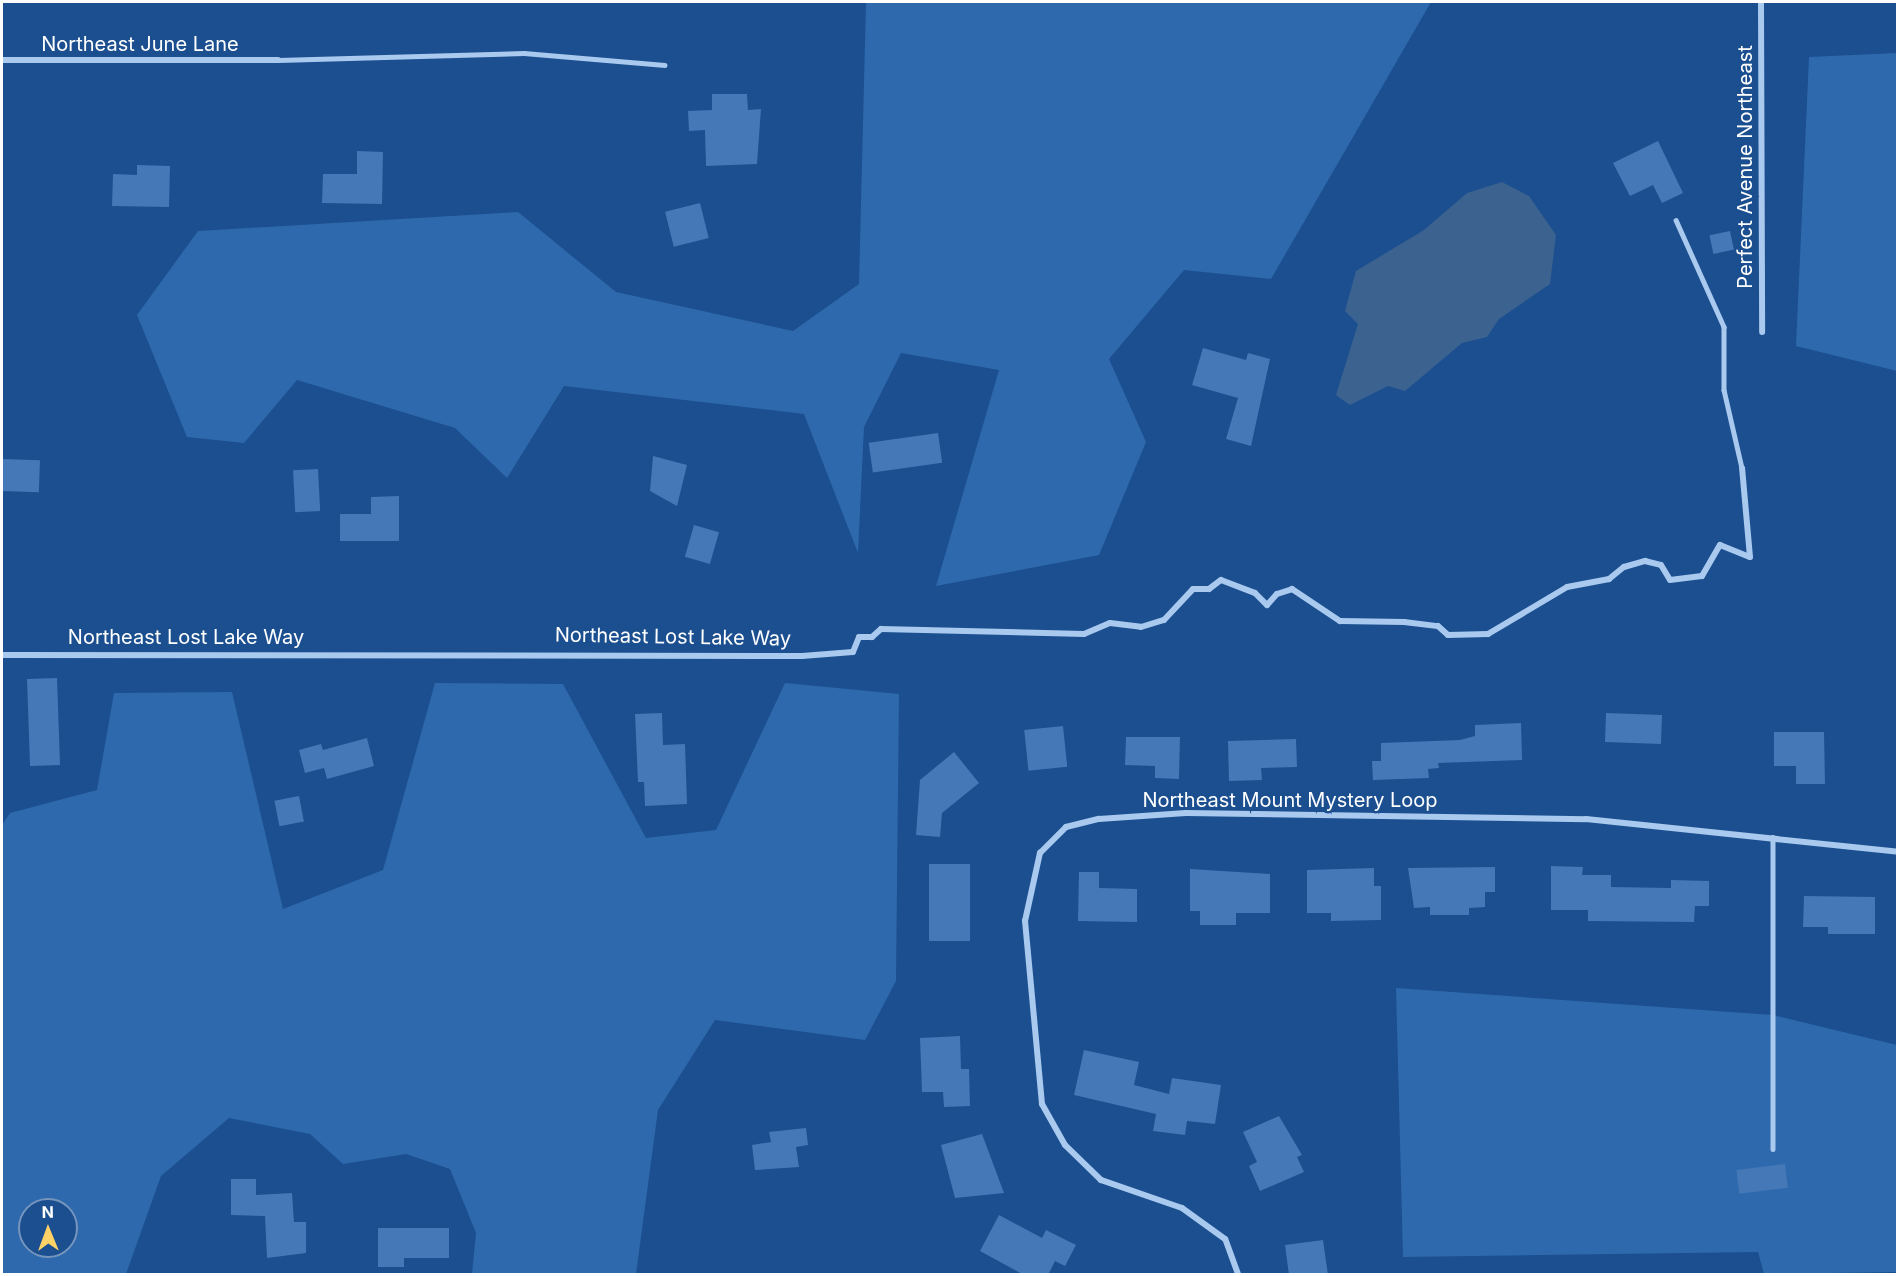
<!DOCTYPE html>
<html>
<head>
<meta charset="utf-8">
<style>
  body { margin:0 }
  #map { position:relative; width:1899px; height:1276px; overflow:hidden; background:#1b4f8f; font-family:Inter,sans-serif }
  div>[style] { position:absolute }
  .green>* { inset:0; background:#2e69ad }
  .water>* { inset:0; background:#3c6290 }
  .building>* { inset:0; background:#4478b7; transform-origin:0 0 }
  .lane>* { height:4.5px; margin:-2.25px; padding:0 2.25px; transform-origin:2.25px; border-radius:2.25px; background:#a9c9ee }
  .street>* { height:6px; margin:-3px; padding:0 3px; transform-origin:3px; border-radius:3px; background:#a9c9ee }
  span { translate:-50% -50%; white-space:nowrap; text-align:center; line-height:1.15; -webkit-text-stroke:5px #1b4f8f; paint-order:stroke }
  .street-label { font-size:20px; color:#fff }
  .frame { position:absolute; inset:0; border:3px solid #fff; pointer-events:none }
  .north { position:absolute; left:18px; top:1198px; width:60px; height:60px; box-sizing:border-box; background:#1b4f8f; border:2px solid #7695bc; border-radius:50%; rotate:359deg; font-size:16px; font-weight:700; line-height:24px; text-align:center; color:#fff }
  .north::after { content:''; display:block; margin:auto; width:21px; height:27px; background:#ffd166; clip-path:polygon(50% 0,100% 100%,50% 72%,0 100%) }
</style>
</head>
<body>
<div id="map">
  <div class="green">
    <div style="clip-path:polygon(866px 2px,1431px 2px,1271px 279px,1184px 270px,1109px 359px,1146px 442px,1099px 555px,936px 586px,999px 370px,901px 353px,864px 427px,858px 553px,804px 414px,564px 386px,507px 478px,455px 428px,297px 380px,244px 443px,187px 437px,137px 315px,198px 231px,518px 212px,616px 292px,793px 331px,859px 284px)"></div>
    <div style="clip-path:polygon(1897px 53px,1898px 53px,1897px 371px,1796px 346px,1809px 57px)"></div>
    <div style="clip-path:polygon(evenodd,435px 683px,563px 684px,646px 838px,716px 830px,785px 683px,899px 694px,896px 981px,865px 1040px,715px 1020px,658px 1110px,636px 1274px,472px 1274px,476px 1233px,450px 1169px,406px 1154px,343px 1164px,310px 1134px,229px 1118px,161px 1176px,126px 1274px,2px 1274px,2px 825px,10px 813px,97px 790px,114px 693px,232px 692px,283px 909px,383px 870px,435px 683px,30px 1210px,66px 1210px,66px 1246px,30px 1246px,30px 1210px)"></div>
    <div style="clip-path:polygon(1396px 988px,1773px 1015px,1897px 1045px,1897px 1272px,1764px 1274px,1758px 1252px,1403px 1257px)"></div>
  </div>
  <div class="water">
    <div style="clip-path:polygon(1502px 182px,1529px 196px,1556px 235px,1550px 284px,1499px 319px,1487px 337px,1462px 343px,1405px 391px,1388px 386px,1350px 405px,1336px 395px,1358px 324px,1345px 311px,1356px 271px,1424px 230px,1467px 193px)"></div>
  </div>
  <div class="building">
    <div style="clip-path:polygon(712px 94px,747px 94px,748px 110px,761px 109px,757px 164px,706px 166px,705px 130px,689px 131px,688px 111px,712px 110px)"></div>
    <div style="clip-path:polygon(1658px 141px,1683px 193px,1662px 203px,1653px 185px,1630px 196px,1613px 163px)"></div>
    <div style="clip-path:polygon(357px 151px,383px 152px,382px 204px,322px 203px,323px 174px,357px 174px)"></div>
    <div style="clip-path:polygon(137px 165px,170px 166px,169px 207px,112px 206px,113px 174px,137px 175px)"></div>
    <div style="left:700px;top:203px;width:36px;height:36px;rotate:76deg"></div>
    <div style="left:1730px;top:231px;width:19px;height:21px;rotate:78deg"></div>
    <div style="clip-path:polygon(1203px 348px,1246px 360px,1248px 353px,1270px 359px,1251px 446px,1226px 439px,1238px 398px,1192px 385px)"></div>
    <div style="left:938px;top:433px;width:30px;height:70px;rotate:82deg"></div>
    <div style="clip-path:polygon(653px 456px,687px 465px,677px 506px,650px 491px)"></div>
    <div style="left:2px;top:459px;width:38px;height:32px;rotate:2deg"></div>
    <div style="left:318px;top:469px;width:42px;height:25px;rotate:87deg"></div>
    <div style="clip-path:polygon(399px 496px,399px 541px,340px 541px,340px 514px,371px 514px,371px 497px)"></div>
    <div style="left:694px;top:525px;width:26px;height:33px;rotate:16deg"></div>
    <div style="left:57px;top:678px;width:87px;height:30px;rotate:88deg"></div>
    <div style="clip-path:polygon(662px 713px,663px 745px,685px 744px,687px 804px,645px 806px,644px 782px,638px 782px,635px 714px)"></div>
    <div style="left:1606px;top:713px;width:56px;height:29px;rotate:2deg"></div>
    <div style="clip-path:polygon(1521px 723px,1522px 760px,1438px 763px,1439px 768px,1428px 769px,1429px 778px,1373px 780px,1372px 761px,1381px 761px,1381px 743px,1460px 740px,1475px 736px,1475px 725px)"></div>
    <div style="left:1063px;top:726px;width:41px;height:39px;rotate:84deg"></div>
    <div style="clip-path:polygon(1774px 732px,1824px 732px,1825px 784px,1796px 784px,1796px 766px,1774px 766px)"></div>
    <div style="clip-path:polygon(1126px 737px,1180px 737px,1179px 779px,1155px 778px,1155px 766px,1125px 765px)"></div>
    <div style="clip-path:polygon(367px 738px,374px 766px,327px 779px,324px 768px,305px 773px,299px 750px,321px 744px,323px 750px)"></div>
    <div style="clip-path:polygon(1296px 739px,1297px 767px,1261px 768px,1262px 780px,1229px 781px,1228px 741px)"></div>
    <div style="clip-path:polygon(954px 752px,979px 783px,942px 813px,940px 837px,916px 835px,920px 780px)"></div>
    <div style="left:299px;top:796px;width:26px;height:25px;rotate:79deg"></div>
    <div style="left:929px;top:864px;width:41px;height:77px"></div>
    <div style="clip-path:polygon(1551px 866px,1583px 867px,1582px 875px,1611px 875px,1611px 887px,1671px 888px,1671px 880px,1709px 881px,1709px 906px,1695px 906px,1694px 922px,1588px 921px,1588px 910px,1551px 910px)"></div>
    <div style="clip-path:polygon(1495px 867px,1495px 892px,1485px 892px,1485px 907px,1469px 908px,1469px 915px,1430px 915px,1430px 907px,1414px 908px,1408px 868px)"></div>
    <div style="clip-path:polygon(1374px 868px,1374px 886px,1381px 886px,1381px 920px,1331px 921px,1331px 913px,1307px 913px,1307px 870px)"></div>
    <div style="clip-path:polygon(1190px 869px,1270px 874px,1270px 913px,1236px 913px,1236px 925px,1200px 925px,1200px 911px,1190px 911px)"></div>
    <div style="clip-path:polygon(1079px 872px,1099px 872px,1099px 888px,1137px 889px,1137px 922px,1078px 921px)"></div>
    <div style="clip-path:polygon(1804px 896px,1875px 897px,1875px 934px,1828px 934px,1828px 927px,1803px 927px)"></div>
    <div style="clip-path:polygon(960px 1036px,961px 1069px,969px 1069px,970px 1106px,944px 1107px,943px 1092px,922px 1092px,920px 1038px)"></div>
    <div style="clip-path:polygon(1084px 1050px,1139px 1062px,1134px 1085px,1169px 1094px,1172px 1078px,1221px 1085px,1215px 1124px,1187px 1121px,1185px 1135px,1153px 1131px,1156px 1114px,1074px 1095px)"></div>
    <div style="clip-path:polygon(1279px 1116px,1302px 1155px,1297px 1157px,1304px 1172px,1260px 1191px,1249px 1166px,1257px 1162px,1243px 1132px)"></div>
    <div style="clip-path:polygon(806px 1128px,808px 1145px,796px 1147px,799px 1167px,755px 1170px,752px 1145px,771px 1142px,769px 1132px)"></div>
    <div style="clip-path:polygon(982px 1134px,1004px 1193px,955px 1198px,941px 1145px)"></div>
    <div style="left:1785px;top:1164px;width:24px;height:49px;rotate:83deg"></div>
    <div style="clip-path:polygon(231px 1179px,256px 1179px,256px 1195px,292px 1193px,294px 1222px,306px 1222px,306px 1253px,267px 1258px,265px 1216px,231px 1215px)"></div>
    <div style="clip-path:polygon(999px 1215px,1042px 1238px,1046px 1230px,1076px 1245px,1065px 1266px,1055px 1261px,1048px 1275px,1024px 1275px,980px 1251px)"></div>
    <div style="clip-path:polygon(378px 1228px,449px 1228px,449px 1258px,404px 1258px,404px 1267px,378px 1267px)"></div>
    <div style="clip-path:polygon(1323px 1240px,1328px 1275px,1289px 1275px,1285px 1245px)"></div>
  </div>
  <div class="lane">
    <div style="left:278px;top:60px;width:246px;rotate:-1.6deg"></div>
    <div style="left:524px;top:53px;width:141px;rotate:4.9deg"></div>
    <div style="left:1676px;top:220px;width:117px;rotate:65.8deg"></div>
    <div style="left:1724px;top:327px;width:63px;rotate:90deg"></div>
    <div style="left:1724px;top:390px;width:80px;rotate:77deg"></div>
    <div style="left:1773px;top:837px;width:312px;rotate:90deg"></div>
  </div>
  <div class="street">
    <div style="left:1761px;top:2px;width:330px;rotate:89.8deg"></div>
    <div style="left:2px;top:60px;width:276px"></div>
    <div style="left:2px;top:655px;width:800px;rotate:0.07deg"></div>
    <div style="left:802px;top:656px;width:51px;rotate:-4.5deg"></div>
    <div style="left:853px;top:652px;width:16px;rotate:-68deg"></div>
    <div style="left:859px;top:637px;width:13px"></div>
    <div style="left:872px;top:637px;width:12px;rotate:-42deg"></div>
    <div style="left:881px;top:629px;width:203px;rotate:1.4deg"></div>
    <div style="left:1084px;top:634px;width:28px;rotate:-23deg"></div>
    <div style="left:1110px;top:623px;width:31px;rotate:7deg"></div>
    <div style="left:1141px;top:627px;width:24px;rotate:-17deg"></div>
    <div style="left:1164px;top:620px;width:42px;rotate:-46.9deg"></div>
    <div style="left:1193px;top:589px;width:16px"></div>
    <div style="left:1209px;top:589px;width:15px;rotate:-37deg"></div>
    <div style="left:1221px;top:580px;width:36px;rotate:21deg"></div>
    <div style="left:1255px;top:593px;width:17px;rotate:45deg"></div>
    <div style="left:1267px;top:605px;width:15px;rotate:-48deg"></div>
    <div style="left:1277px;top:594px;width:16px;rotate:-18deg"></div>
    <div style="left:1292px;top:589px;width:58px;rotate:33.7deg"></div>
    <div style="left:1340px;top:621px;width:64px;rotate:0.9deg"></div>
    <div style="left:1404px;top:622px;width:34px;rotate:7deg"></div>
    <div style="left:1438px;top:626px;width:13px;rotate:42deg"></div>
    <div style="left:1448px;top:635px;width:40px;rotate:-1.4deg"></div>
    <div style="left:1488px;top:634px;width:92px;rotate:-30.7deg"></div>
    <div style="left:1567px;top:587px;width:43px;rotate:-10.8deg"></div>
    <div style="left:1609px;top:579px;width:19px;rotate:-39deg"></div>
    <div style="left:1624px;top:567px;width:22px;rotate:-16deg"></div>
    <div style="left:1645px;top:561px;width:16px;rotate:14deg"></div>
    <div style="left:1661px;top:565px;width:17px;rotate:59deg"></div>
    <div style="left:1670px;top:580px;width:32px;rotate:-7deg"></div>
    <div style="left:1702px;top:576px;width:36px;rotate:-60deg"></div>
    <div style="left:1720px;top:545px;width:32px;rotate:22deg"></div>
    <div style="left:1750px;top:557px;width:89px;rotate:-95.1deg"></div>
    <div style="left:1238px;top:1274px;width:37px;rotate:-110deg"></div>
    <div style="left:1225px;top:1239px;width:53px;rotate:-144.2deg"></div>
    <div style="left:1182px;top:1208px;width:86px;rotate:-160.9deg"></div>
    <div style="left:1101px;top:1180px;width:50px;rotate:-135.8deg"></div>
    <div style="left:1065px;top:1145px;width:47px;rotate:-119.3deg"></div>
    <div style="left:1042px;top:1104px;width:184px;rotate:-95.3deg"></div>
    <div style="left:1025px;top:921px;width:70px;rotate:-77.6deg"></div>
    <div style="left:1040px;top:853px;width:37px;rotate:-45deg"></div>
    <div style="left:1066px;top:827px;width:34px;rotate:-14deg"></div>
    <div style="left:1099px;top:819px;width:87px;rotate:-3.9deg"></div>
    <div style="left:1186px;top:813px;width:400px;rotate:0.9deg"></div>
    <div style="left:1586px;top:819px;width:314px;rotate:6deg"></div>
  </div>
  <div class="street-label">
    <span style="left:140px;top:44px">Northeast June Lane</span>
    <span style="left:1745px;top:167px;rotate:-90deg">Perfect Avenue Northeast</span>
    <span style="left:186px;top:637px">Northeast Lost Lake Way</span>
    <span style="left:673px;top:637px;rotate:1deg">Northeast Lost Lake Way</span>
    <span style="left:1290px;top:800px">Northeast Mount Mystery Loop</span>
  </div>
  <div class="frame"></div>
  <div class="north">N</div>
</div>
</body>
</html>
